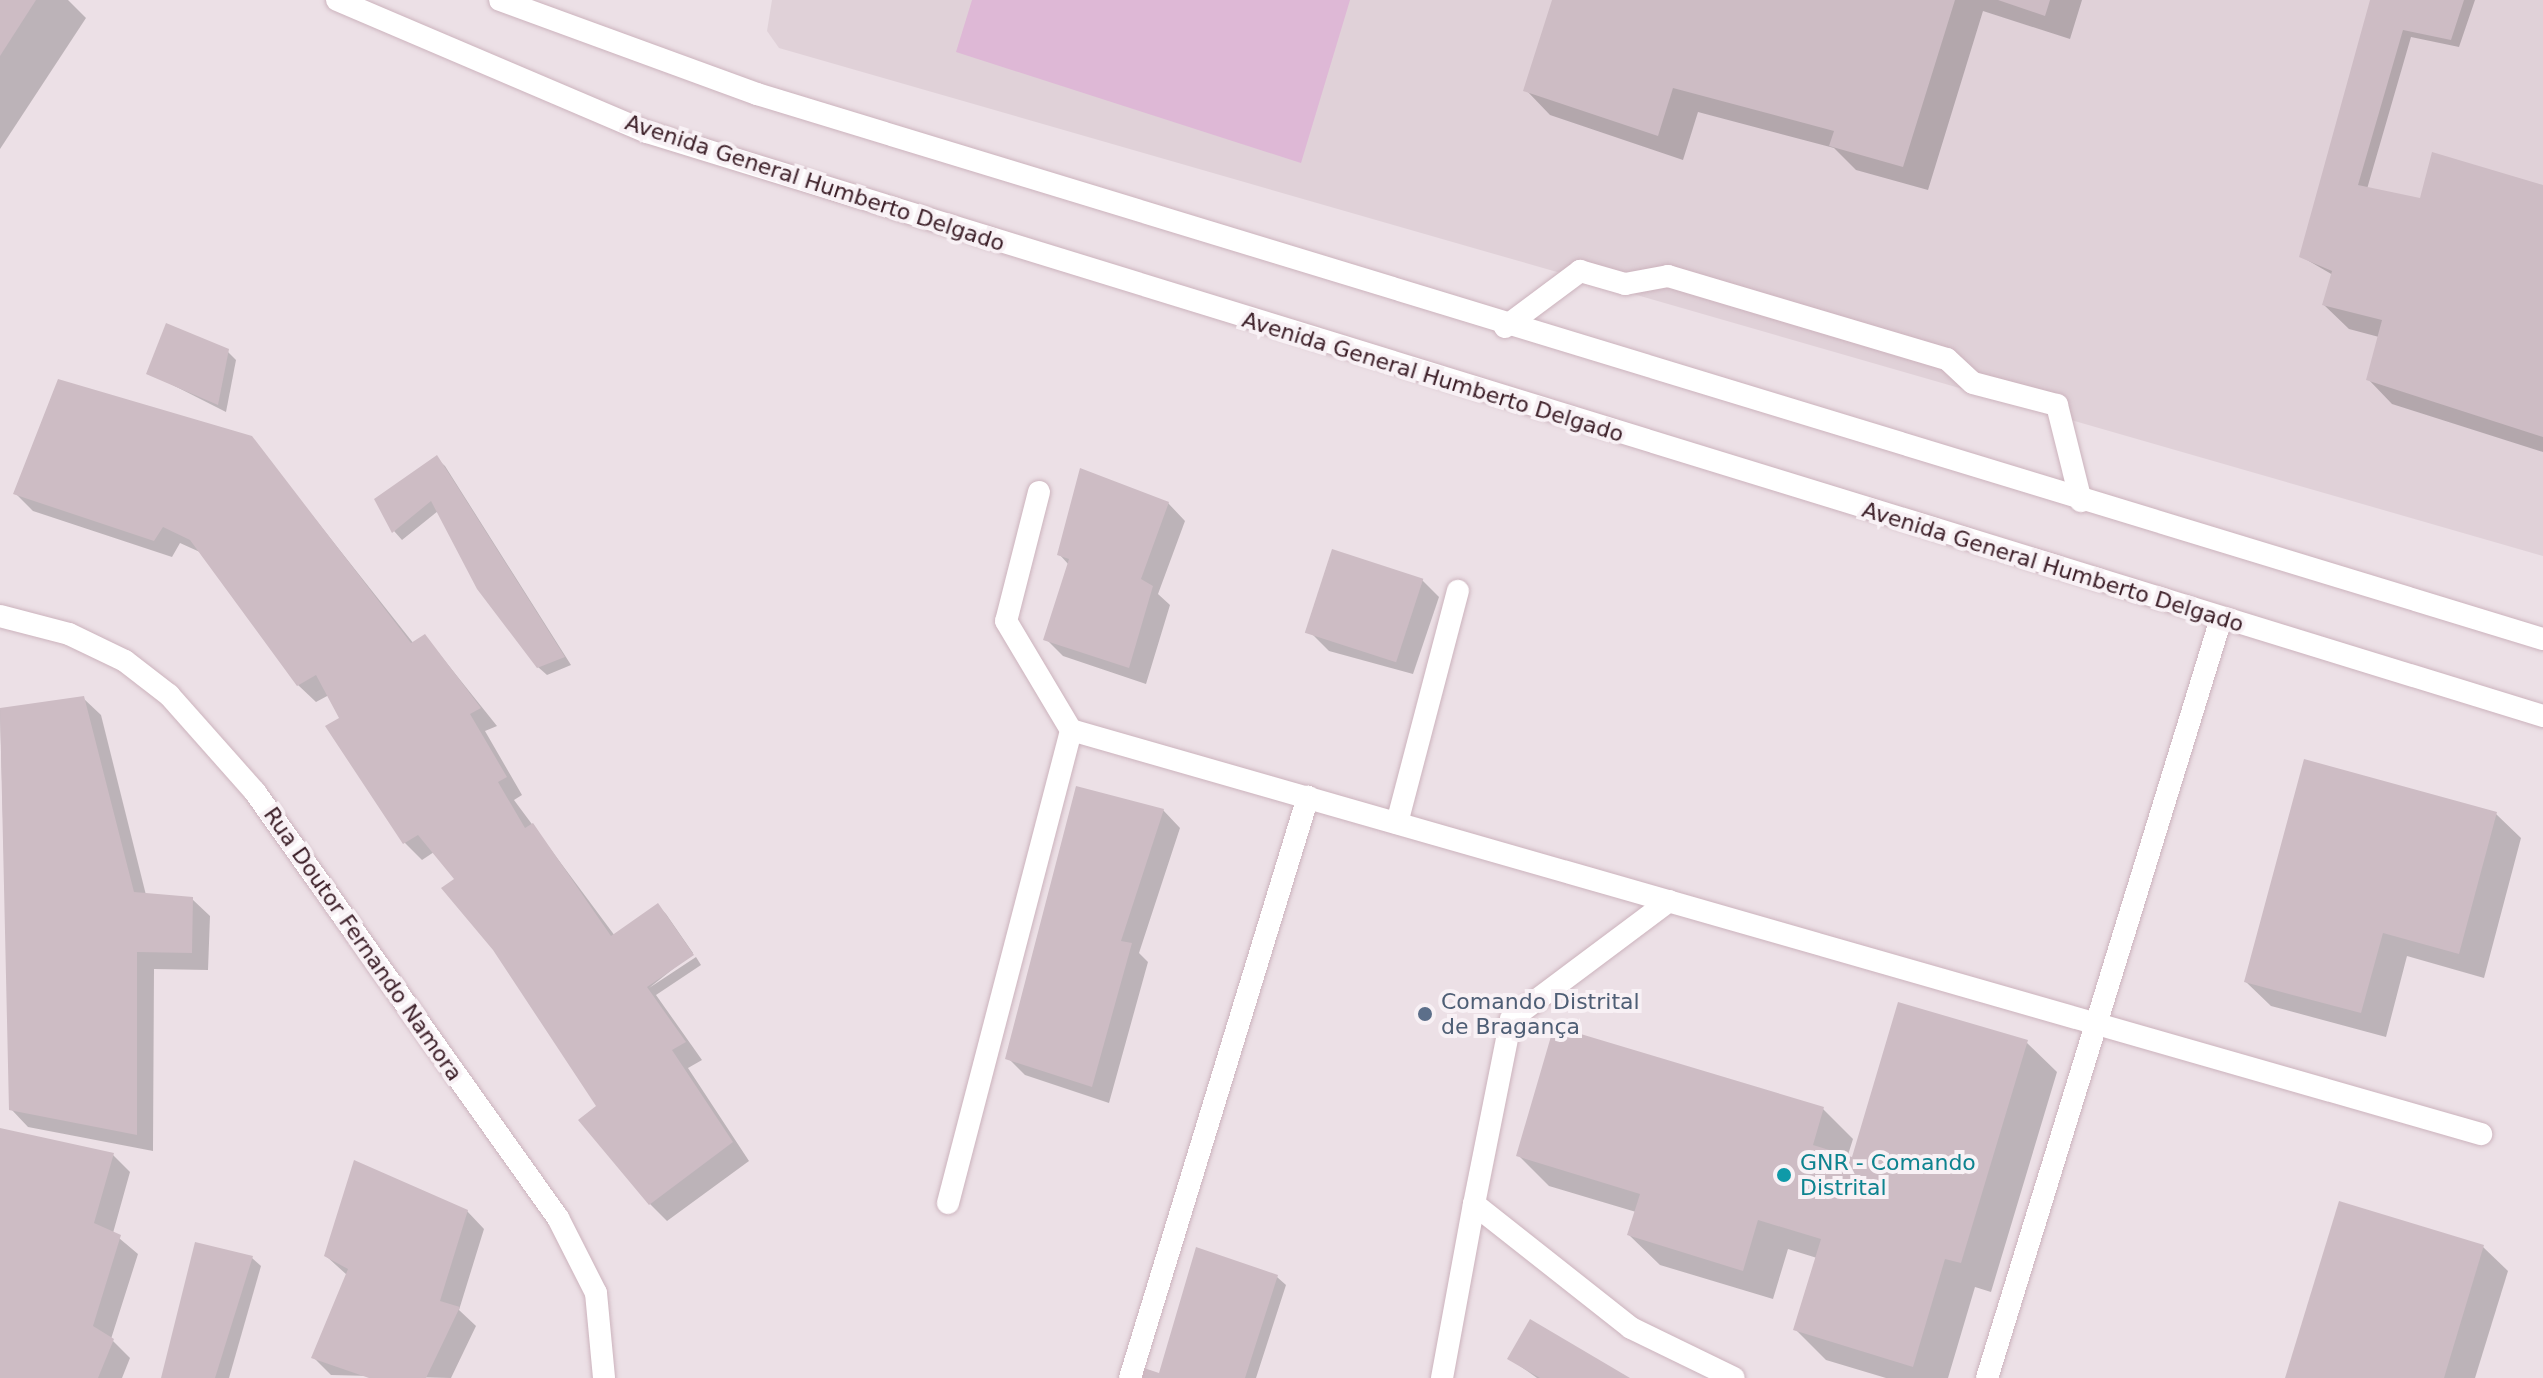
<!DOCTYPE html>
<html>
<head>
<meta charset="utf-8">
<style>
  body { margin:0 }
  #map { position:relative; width:2543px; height:1378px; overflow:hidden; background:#ece0e6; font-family:"DejaVu Sans",sans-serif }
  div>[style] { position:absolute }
  .built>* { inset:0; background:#e0d1d8 }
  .green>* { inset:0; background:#deb8d6 }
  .shadow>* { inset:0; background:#0003 }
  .building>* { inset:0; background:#cdbcc4; transform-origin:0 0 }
  .roads { filter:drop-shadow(0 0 2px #ccb3bd) drop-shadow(0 0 2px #ccb3bd) }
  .service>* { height:22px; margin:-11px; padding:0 11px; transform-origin:11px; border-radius:11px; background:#fff }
  .minor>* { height:22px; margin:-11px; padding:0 11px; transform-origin:11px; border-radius:11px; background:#fff }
  .secondary>* { height:22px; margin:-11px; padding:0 11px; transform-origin:11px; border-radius:11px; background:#fff }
  .dots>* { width:22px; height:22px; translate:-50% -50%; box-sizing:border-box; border:4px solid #f8f1f5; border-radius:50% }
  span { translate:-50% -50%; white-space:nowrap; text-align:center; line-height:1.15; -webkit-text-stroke:8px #f8f1f5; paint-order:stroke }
  .street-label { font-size:22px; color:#3d2029 }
  .service-label { font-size:22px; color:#4e5e75 }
  .left { translate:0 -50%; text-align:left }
  .culture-label { font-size:22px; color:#0d838f }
</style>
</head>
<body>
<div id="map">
  <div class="built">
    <div style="clip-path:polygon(772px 0,2543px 0,2543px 556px,779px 48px,767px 31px)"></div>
  </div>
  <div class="green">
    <div style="clip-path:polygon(972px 0,1350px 0,1301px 163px,956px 52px)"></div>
  </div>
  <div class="shadow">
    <div style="clip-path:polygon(0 0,68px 0,86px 18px,0 149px)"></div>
    <div style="clip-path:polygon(1554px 0,2082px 0,2070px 39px,1983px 11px,1928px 190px,1856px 170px,1834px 148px,1698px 112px,1683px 160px,1550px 115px,1526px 90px)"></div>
    <div style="clip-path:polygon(2373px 0,2475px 0,2459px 47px,2411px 37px,2367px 189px,2422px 200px,2543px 187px,2543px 452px,2392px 404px,2368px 379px,2379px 337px,2349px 329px,2324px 305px,2333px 275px,2302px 257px)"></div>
    <div style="clip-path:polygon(227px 351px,236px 360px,226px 412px,149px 373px)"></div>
    <div style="clip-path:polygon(251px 438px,414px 644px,425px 636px,497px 726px,485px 731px,522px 795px,514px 800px,615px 936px,658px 906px,666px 914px,693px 953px,649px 988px,696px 957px,701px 965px,656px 995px,702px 1060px,688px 1068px,749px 1161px,667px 1221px,650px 1204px,599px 1106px,456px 880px,434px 852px,422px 860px,405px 843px,327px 726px,342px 719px,329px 695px,316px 702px,298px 685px,202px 553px,180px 543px,172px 557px,33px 511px,16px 494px)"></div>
    <div style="clip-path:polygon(436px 458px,445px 466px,571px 665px,547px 675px,538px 667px,438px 511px,402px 540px,394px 531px)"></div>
    <div style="clip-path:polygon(1168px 503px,1185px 521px,1158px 594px,1170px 605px,1146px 684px,1063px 656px,1046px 639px,1069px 565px,1059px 554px)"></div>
    <div style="clip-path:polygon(1422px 580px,1439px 597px,1413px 674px,1329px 651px,1311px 633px)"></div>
    <div style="clip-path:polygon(83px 698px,101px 715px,146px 895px,192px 899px,210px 916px,208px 970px,154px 969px,153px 1151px,28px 1127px,11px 1109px,0 710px)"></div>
    <div style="clip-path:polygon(1163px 810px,1180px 828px,1139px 953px,1148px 962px,1109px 1103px,1025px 1075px,1008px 1058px)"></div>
    <div style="clip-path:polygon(2496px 814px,2521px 838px,2484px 978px,2407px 956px,2386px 1037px,2271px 1006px,2246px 982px)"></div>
    <div style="clip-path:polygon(2026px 1042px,2057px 1072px,1991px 1292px,1975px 1287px,1948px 1378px,1886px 1378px,1826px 1360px,1796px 1330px,1817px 1258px,1788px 1249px,1773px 1299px,1660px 1265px,1629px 1235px,1636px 1212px,1549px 1186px,1518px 1155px,1823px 1109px,1853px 1139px,1847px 1158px,1853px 1160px)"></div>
    <div style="clip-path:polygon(0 1139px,113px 1155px,130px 1172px,113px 1233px,138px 1254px,111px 1339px,130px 1358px,122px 1378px,0 1378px)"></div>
    <div style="clip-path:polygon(467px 1211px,484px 1229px,459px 1310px,476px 1326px,451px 1378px,331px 1375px,314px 1358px,347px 1275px,326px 1256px)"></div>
    <div style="clip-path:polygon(2483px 1247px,2508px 1271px,2475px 1378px,2287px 1378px)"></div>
    <div style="clip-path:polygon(252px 1258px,261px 1266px,229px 1378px,166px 1378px)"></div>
    <div style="clip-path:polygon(1277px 1277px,1286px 1285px,1256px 1378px,1144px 1378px,1161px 1376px)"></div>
    <div style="clip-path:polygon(1509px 1358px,1626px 1378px,1537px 1378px)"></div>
  </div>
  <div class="building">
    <div style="clip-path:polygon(0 0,36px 0,0 56px)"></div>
    <div style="clip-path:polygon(1552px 0,1955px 0,1903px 167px,1829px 146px,1834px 131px,1673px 88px,1658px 136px,1523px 91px)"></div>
    <div style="clip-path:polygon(1998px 0,2050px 0,2045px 16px)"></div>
    <div style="clip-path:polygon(2370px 0,2464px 0,2451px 40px,2403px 30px,2358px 185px,2420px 198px,2432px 152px,2543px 185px,2543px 437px,2366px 380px,2382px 320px,2322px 305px,2332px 271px,2299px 257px)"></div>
    <div style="clip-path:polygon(166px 323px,229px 349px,218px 405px,146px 374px)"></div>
    <div style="clip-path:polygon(58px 379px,252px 436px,411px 643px,425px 634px,481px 708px,470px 714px,507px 777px,498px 782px,525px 828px,533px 823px,611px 936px,658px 903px,694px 955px,647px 987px,686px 1042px,672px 1050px,733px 1142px,649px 1205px,578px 1120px,596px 1106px,493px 950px,441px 888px,454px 879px,418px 835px,403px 844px,325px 726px,339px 718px,316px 675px,297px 686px,190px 540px,163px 527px,154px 541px,13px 494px)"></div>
    <div style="clip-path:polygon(437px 455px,455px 483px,565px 657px,537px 668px,477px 589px,431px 501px,392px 533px,374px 499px)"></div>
    <div style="clip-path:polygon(1080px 468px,1169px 502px,1141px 579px,1153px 586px,1129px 668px,1043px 640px,1069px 559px,1057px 555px)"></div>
    <div style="left:1332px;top:549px;width:96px;height:88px;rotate:18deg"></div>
    <div style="clip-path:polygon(84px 696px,134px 892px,193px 897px,192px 953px,137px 952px,137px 1135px,9px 1110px,0 708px)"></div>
    <div style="clip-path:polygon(2304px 759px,2497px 812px,2459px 954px,2383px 933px,2361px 1013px,2244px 982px)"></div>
    <div style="clip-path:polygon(1076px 786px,1164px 809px,1121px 941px,1132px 943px,1092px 1087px,1005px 1059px)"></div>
    <div style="clip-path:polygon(1898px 1002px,2028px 1040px,1961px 1263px,1945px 1259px,1913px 1367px,1793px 1330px,1821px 1239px,1758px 1220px,1743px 1271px,1627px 1235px,1640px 1194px,1516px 1156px,1554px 1026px,1824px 1107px,1813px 1145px,1852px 1157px)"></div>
    <div style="clip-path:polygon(0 1128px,114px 1153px,94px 1223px,121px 1235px,93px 1326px,114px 1339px,98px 1378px,0 1378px)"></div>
    <div style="clip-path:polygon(354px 1160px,468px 1210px,440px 1301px,460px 1307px,426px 1378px,369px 1378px,311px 1358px,348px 1269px,324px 1256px)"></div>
    <div style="clip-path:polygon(2339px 1201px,2484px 1245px,2444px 1378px,2285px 1378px)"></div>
    <div style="clip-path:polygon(195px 1242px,253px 1256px,215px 1378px,161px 1378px)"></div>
    <div style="clip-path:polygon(1196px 1247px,1278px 1275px,1245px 1378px,1142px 1378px,1144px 1368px,1159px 1373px)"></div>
    <div style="clip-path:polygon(1530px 1319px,1630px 1378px,1540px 1378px,1507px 1359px)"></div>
  </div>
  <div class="roads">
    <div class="service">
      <div style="left:1505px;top:327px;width:94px;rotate:-36.7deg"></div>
      <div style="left:1580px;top:271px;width:47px;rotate:16.1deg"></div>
      <div style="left:1625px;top:284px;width:44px;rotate:-10.5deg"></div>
      <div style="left:1668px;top:276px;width:291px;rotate:16.6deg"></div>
      <div style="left:1947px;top:359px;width:35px;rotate:43deg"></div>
      <div style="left:1973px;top:383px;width:87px;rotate:14.7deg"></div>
      <div style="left:2057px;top:405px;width:99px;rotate:76deg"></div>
      <div style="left:1039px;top:492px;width:133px;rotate:104.3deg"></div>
      <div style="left:1006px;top:621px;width:127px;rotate:59.2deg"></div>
      <div style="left:1071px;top:730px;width:1467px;rotate:15.99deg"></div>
      <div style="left:1397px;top:823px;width:240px;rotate:-75.3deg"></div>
      <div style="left:1669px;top:901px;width:197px;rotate:143.2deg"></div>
      <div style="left:1511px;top:1019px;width:189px;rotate:101.3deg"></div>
      <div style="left:1474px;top:1204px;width:200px;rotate:38.3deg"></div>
      <div style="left:1631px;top:1328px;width:114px;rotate:25.9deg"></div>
      <div style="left:948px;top:1203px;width:489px;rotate:-75.4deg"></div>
      <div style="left:1130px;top:1378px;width:608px;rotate:-72.97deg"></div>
      <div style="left:1442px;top:1378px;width:177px;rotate:-79.6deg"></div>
      <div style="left:1987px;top:1378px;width:794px;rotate:-72.87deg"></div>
    </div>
    <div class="minor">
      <div style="left:0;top:616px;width:71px;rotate:14.6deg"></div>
      <div style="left:69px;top:634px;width:62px;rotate:25.7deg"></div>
      <div style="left:125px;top:661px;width:56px;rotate:37.7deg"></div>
      <div style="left:169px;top:695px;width:130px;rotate:48.4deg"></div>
      <div style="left:255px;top:792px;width:523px;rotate:54.58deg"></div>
      <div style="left:558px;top:1218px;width:84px;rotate:63.1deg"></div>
      <div style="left:596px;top:1293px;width:85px;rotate:84.6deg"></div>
    </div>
    <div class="secondary">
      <div style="left:337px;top:0;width:337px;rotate:23.1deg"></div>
      <div style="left:647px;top:132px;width:1984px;rotate:17.12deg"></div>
      <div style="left:500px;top:0;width:274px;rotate:20.1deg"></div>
      <div style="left:757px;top:94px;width:1867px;rotate:16.97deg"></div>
    </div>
  </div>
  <div class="dots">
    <div style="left:1425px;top:1014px;background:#5c6f8a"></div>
    <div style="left:1784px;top:1175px;background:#0f9aa8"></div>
  </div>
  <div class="street-label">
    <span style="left:815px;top:183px;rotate:18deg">Avenida General Humberto Delgado</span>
    <span style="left:1433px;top:377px;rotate:17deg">Avenida General Humberto Delgado</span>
    <span style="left:2053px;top:567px;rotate:17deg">Avenida General Humberto Delgado</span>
    <span style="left:363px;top:944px;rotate:55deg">Rua Doutor Fernando Namora</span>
  </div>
  <div class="service-label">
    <span class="left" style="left:1441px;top:1014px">Comando Distrital<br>de Bragança</span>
  </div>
  <div class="culture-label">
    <span class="left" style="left:1800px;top:1175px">GNR - Comando<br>Distrital</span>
  </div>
</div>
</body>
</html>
